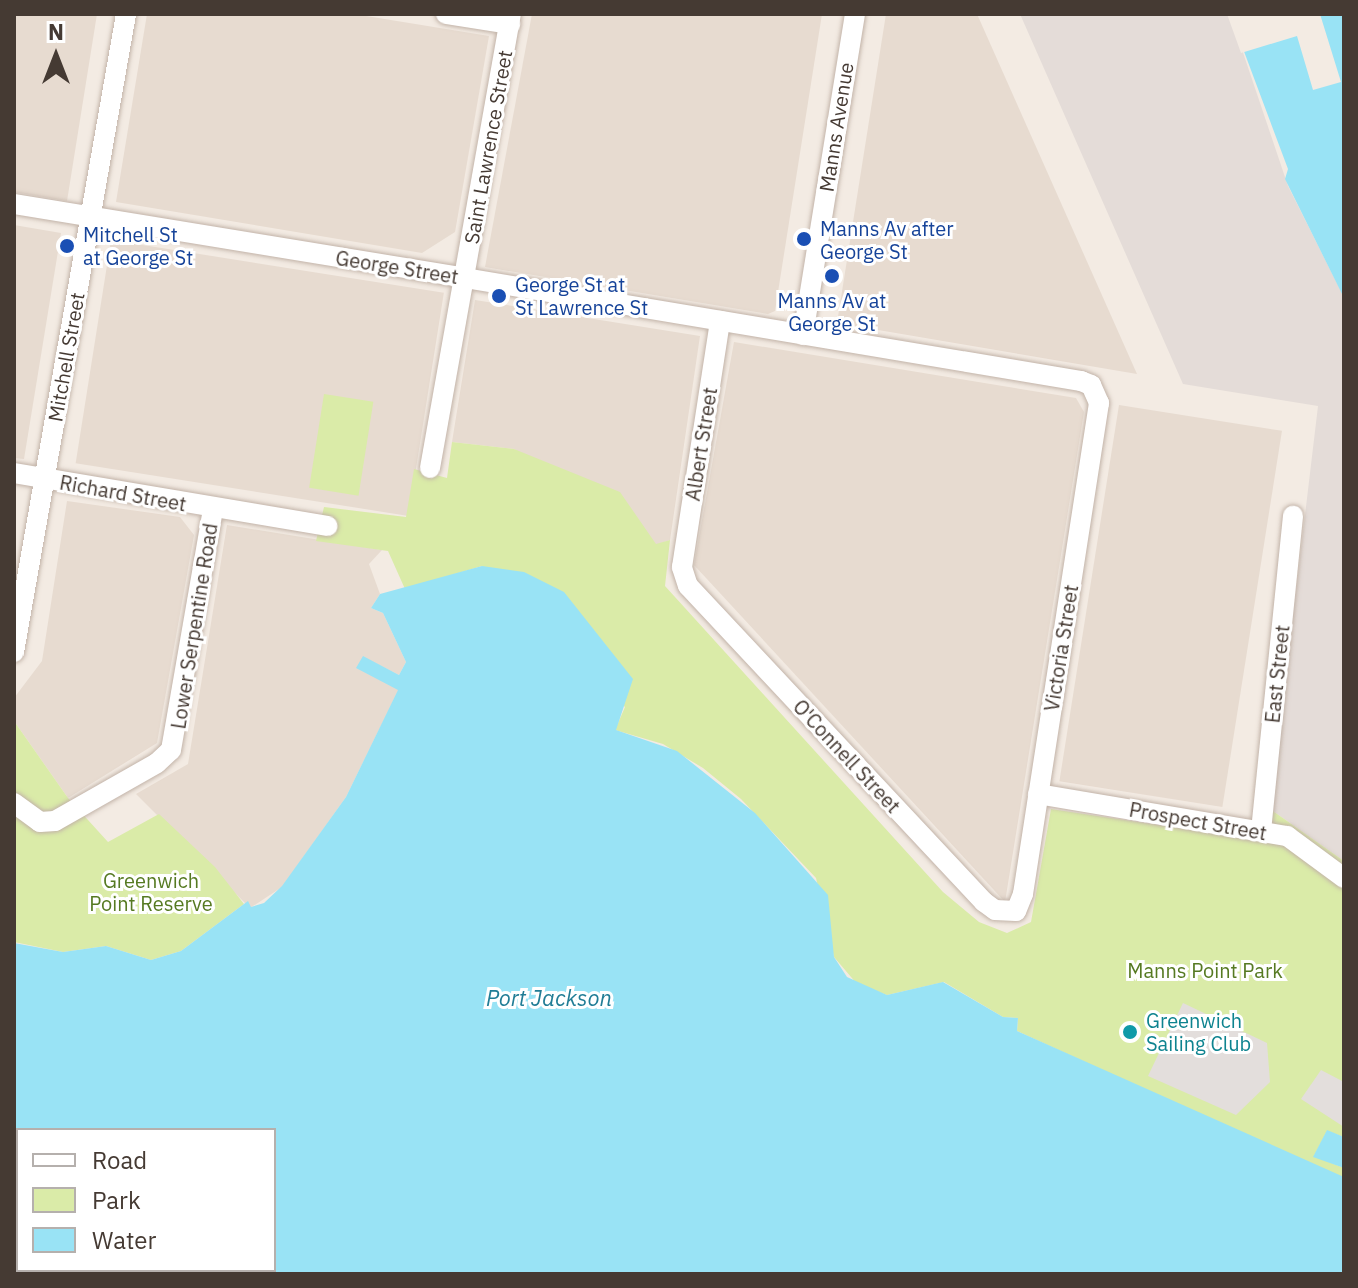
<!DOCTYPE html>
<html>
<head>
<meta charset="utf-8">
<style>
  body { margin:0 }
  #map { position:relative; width:1358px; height:1288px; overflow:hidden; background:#f3ebe3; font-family:"IBM Plex Sans",sans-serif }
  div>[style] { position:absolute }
  .residential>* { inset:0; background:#e7dbd0; transform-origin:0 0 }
  .industrial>* { inset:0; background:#e4dcd8 }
  .green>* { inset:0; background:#daeba8; transform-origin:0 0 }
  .parking>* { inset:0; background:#e3dedc }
  .water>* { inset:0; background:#99e3f5 }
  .pier>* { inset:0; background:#f3ebe3 }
  .roads { filter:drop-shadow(0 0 2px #c2b3a8) drop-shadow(0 0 2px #c2b3a8) }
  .minor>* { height:20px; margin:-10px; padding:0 10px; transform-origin:10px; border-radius:10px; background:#fff }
  .dots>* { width:22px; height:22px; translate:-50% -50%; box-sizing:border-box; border:4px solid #fff; border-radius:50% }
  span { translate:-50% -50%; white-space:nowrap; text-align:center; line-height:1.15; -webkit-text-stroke:6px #fff; paint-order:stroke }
  .street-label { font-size:20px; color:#453a33 }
  .transit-label { font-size:20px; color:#164399 }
  .left { translate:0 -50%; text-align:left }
  .park-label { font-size:20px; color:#567a22 }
  .culture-label { font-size:20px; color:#0d838f }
  .water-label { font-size:22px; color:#217d96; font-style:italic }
  .frame { position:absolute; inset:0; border:16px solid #453a33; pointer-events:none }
  .legend { position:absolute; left:16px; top:1128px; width:260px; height:144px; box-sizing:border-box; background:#fff; border:2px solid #b5b0ad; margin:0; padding:10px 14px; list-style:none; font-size:24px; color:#453a33 }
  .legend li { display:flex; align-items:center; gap:16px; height:40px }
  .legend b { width:40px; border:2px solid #b5b0ad }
  .north { position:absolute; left:16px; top:16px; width:80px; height:80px; -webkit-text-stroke:6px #fff; paint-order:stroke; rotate:0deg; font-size:22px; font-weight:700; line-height:32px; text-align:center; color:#453a33 }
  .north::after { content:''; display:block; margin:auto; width:28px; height:36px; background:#453a33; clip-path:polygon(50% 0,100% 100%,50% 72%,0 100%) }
</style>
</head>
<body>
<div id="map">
  <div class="residential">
    <div style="clip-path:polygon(14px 14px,97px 14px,67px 201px,14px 192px)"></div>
    <div style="clip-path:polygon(147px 14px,354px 14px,489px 36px,455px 232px,422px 253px,116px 202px)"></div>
    <div style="clip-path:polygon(532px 14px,822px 14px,775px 311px,768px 314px,485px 267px)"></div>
    <div style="clip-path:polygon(886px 14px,977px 14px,1137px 374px,837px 323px)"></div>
    <div style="clip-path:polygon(14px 225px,61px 233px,24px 459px,14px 458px)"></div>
    <div style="left:111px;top:240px;width:337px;height:226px;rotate:9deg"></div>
    <div style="clip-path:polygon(475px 300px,700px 336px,670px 540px,656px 545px,514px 449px,452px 442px)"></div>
    <div style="clip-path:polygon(734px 342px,1076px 398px,1084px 412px,1005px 902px,694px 565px)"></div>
    <div style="left:1119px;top:405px;width:165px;height:381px;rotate:9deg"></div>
    <div style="clip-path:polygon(67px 501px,180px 517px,194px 535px,157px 743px,68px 798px,14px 721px,14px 698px,42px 661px)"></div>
    <div style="clip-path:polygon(227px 525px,382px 550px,369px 564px,380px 594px,371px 608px,383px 613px,406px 662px,399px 675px,363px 657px,399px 689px,346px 797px,282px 887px,250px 908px,136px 794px,188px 764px)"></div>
  </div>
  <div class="industrial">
    <div style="clip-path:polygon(1020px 14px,1230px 14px,1288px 186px,1344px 297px,1344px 861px,1270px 809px,1318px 406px,1183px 384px)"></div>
  </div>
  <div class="green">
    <div style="left:324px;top:394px;width:50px;height:95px;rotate:9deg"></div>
    <div style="clip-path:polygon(452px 442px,514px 449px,620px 492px,656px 544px,670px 540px,665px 586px,943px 892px,979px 922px,1007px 933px,1031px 922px,1051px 809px,1252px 839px,1270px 809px,1344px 861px,1344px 1137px,1327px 1131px,1314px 1156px,1344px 1168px,1343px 1180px,1017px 1031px,1018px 1018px,1003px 1017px,944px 982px,887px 995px,857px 984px,834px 957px,816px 878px,741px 799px,703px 768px,663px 744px,615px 730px,625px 707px,482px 566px,405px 589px,388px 551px,316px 541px,324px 507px,406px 517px,414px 469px,447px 478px)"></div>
    <div style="clip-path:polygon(14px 721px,68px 798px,108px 842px,159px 814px,215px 867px,244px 904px,181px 951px,151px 960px,106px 946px,63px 952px,14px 942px)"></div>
  </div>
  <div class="parking">
    <div style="clip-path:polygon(1183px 1003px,1267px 1043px,1270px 1082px,1236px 1115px,1148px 1076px)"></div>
    <div style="clip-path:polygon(1321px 1070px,1344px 1082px,1344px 1127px,1301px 1099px)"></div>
  </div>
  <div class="water">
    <div style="clip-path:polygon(1230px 14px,1344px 14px,1344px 298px,1285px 179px,1288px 169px)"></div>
    <div style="clip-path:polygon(evenodd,482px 566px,524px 572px,564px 592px,633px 679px,616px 730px,677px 751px,755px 813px,828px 895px,834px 957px,847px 977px,887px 995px,943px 982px,1003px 1017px,1018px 1018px,1017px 1031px,1344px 1177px,1344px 1274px,14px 1274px,14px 943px,63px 952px,106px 946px,151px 960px,181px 951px,248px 901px,251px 907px,264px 903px,282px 886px,346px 797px,398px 690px,356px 668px,363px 656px,399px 675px,406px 662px,383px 613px,371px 608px,380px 594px,482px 566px,274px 1130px,274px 1270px,18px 1270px,18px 1130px,274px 1130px)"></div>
    <div style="clip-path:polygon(1327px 1130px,1344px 1137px,1344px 1168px,1313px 1157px)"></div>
  </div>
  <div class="pier">
    <div style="clip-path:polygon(1227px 14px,1320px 14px,1341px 82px,1313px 90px,1297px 36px,1241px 53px)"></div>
  </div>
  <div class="roads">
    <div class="minor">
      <div style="left:446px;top:14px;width:65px;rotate:8.9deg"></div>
      <div style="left:14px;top:204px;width:457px;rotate:9.3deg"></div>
      <div style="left:465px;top:278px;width:625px;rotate:9.49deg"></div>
      <div style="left:1081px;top:381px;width:11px;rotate:22deg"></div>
      <div style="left:1091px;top:385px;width:20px;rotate:66deg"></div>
      <div style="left:1099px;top:403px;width:497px;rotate:98.8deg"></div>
      <div style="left:1023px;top:894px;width:18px;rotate:112deg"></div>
      <div style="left:1016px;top:911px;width:21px;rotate:-177deg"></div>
      <div style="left:995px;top:910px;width:14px;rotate:-144deg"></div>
      <div style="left:984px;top:902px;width:433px;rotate:-133.1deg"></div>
      <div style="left:688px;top:586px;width:20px;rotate:-108deg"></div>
      <div style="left:682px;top:567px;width:249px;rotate:-81.2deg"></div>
      <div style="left:803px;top:335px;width:325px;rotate:-80.8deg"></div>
      <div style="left:430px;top:468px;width:461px;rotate:-79.9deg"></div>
      <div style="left:14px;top:473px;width:318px;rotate:9.6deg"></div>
      <div style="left:14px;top:652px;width:648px;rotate:-80.04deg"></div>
      <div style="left:1038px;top:794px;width:253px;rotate:9.6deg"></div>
      <div style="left:1287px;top:836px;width:71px;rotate:36.4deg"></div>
      <div style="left:14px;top:803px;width:32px;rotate:36deg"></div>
      <div style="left:40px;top:822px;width:15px;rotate:-4deg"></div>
      <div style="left:55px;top:821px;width:117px;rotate:-29.6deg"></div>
      <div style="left:157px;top:763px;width:19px;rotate:-43deg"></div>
      <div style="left:171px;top:750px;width:245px;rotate:-80.1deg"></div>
      <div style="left:1261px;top:831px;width:317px;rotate:-84.2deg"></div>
    </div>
  </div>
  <div class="dots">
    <div style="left:804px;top:239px;background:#1a4fb4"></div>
    <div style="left:67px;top:246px;background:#1a4fb4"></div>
    <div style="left:832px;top:276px;background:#1a4fb4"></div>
    <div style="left:499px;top:296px;background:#1a4fb4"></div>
    <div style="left:1130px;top:1032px;background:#0f9aa8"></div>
  </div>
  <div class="street-label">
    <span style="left:836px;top:127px;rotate:-81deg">Manns Avenue</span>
    <span style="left:488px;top:147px;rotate:-80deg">Saint Lawrence Street</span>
    <span style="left:397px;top:267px;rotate:9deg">George Street</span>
    <span style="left:66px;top:357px;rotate:-80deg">Mitchell Street</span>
    <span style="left:701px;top:444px;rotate:-81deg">Albert Street</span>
    <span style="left:123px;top:493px;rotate:10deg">Richard Street</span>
    <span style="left:194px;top:626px;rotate:-81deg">Lower Serpentine Road</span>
    <span style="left:1061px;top:648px;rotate:-81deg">Victoria Street</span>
    <span style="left:1277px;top:674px;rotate:-84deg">East Street</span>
    <span style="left:847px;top:756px;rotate:47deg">O'Connell Street</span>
    <span style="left:1198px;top:821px;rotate:10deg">Prospect Street</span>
  </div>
  <div class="transit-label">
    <span class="left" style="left:820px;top:240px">Manns Av after<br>George St</span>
    <span class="left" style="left:83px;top:246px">Mitchell St<br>at George St</span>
    <span class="left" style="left:515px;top:296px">George St at<br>St Lawrence St</span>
    <span style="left:832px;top:312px">Manns Av at<br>George St</span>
  </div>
  <div class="park-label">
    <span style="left:151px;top:892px">Greenwich<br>Point Reserve</span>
    <span style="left:1205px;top:970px">Manns Point Park</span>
  </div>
  <div class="culture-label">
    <span class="left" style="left:1146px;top:1032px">Greenwich<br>Sailing Club</span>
  </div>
  <div class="water-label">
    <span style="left:549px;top:998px">Port Jackson</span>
  </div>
  <div class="frame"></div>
  <ul class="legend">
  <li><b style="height:10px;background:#fff"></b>Road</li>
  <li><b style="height:22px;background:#daeba8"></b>Park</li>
  <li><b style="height:22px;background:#99e3f5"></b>Water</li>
  </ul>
  <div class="north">N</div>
</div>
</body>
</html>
